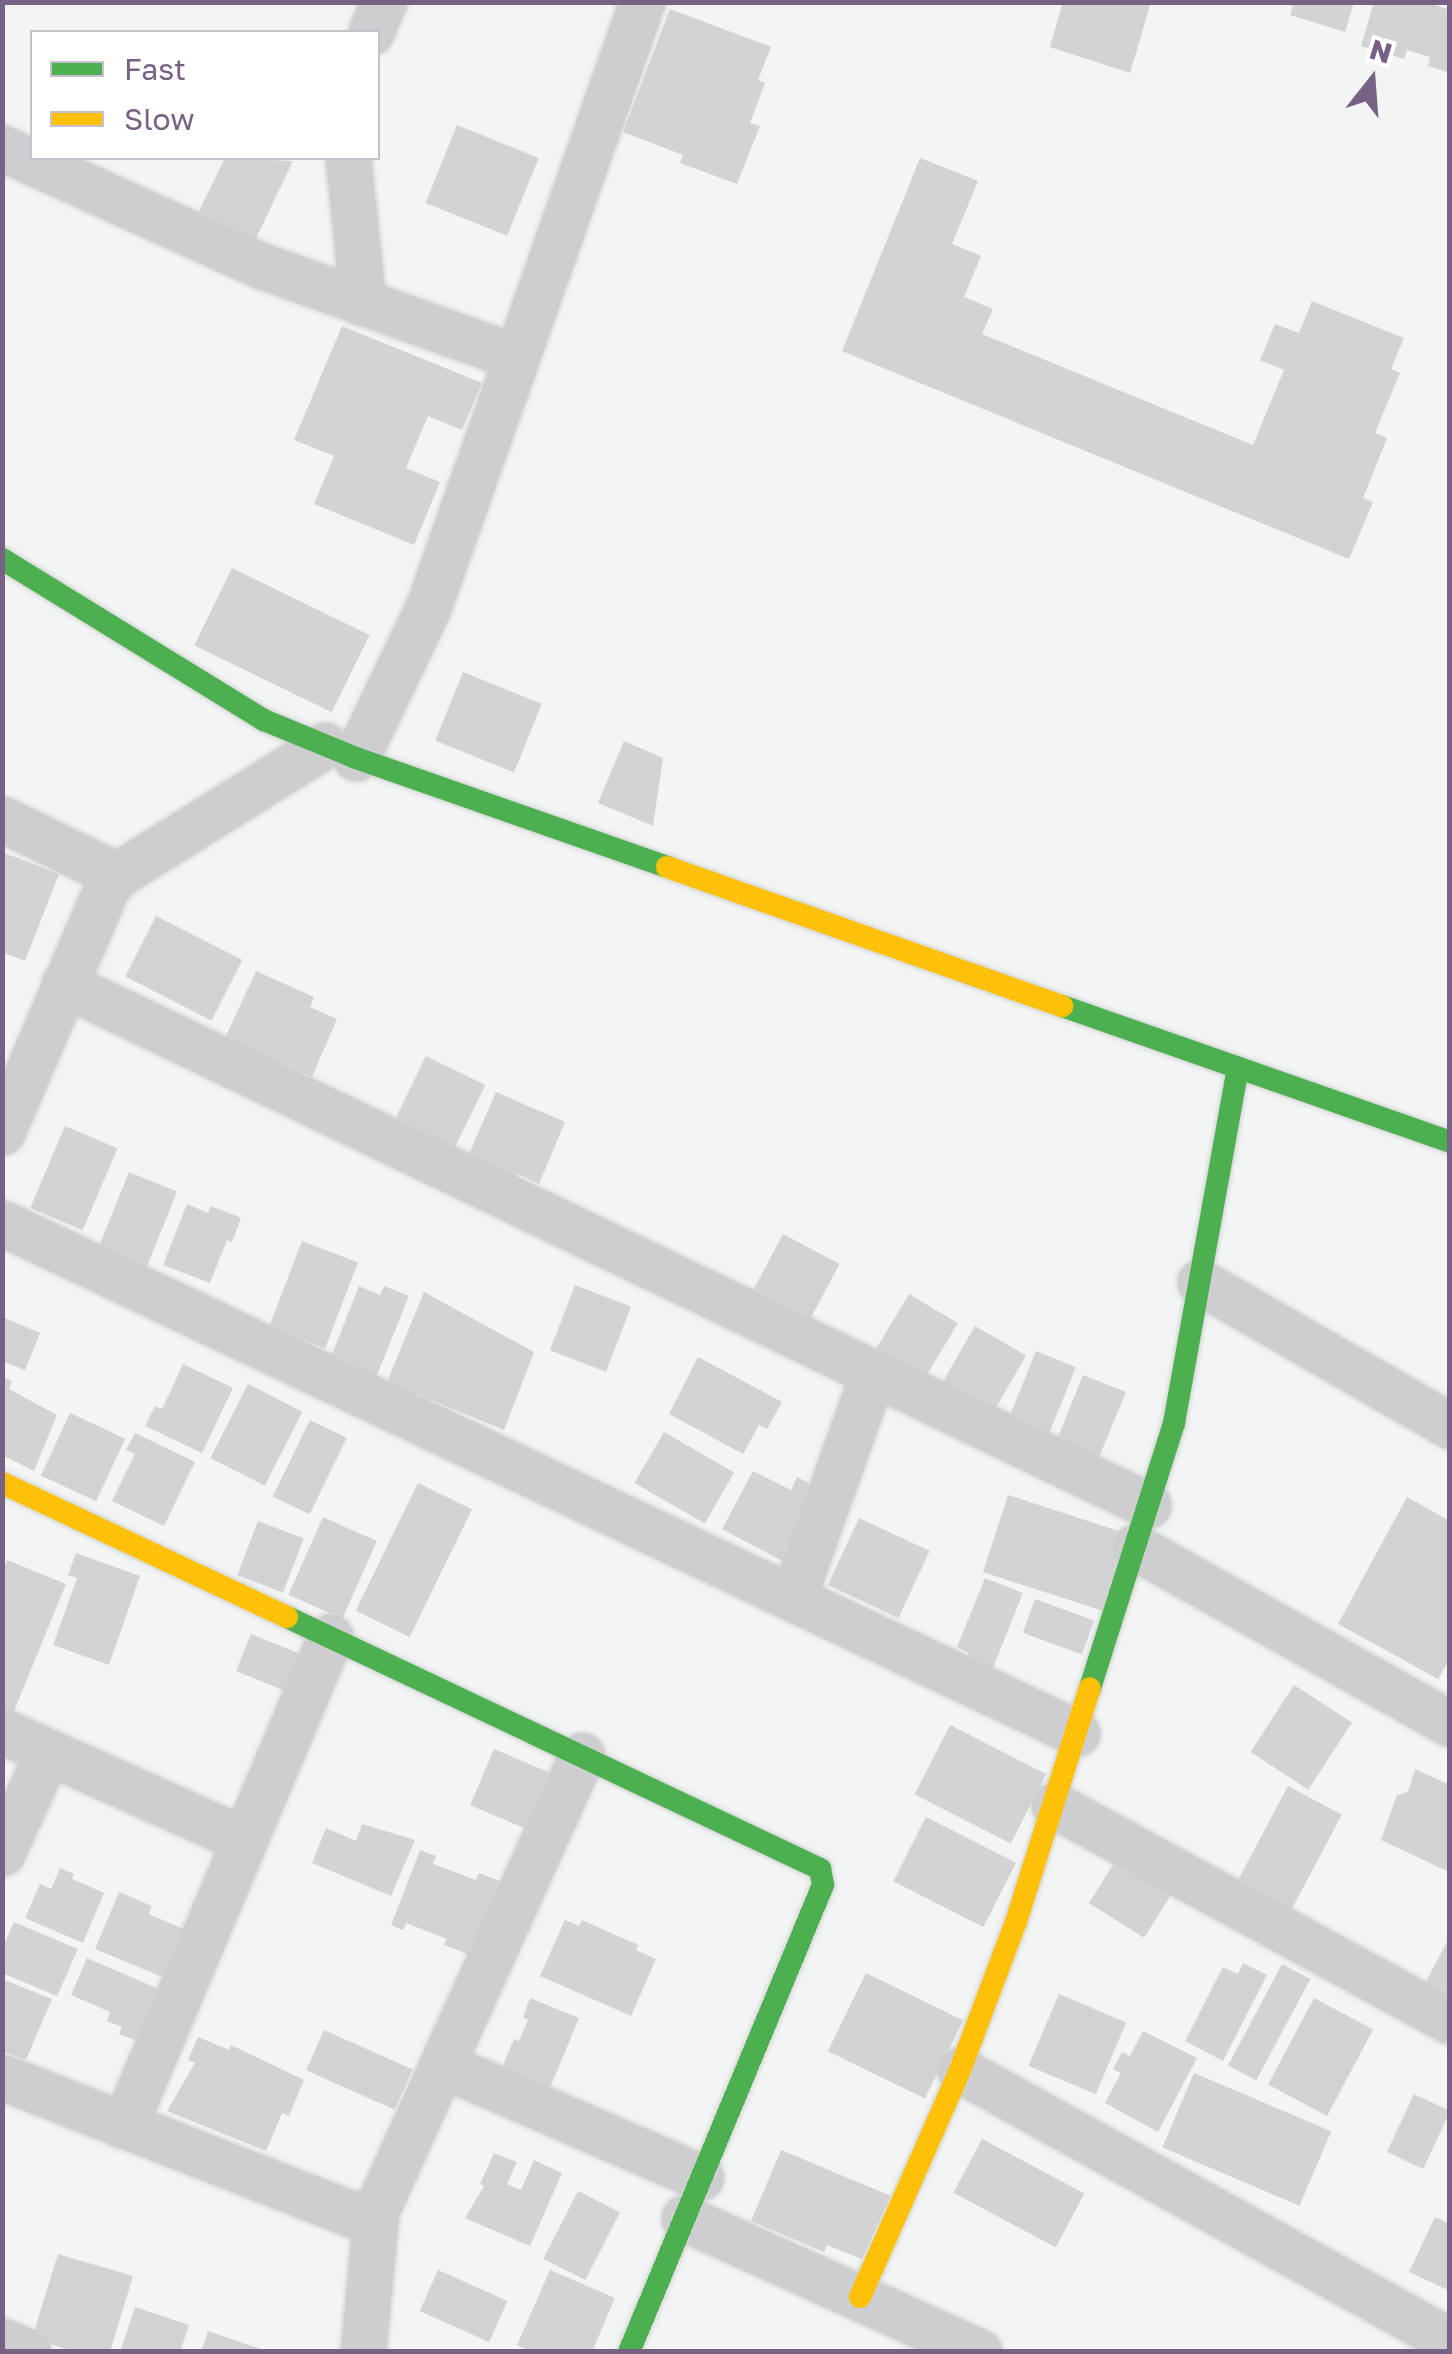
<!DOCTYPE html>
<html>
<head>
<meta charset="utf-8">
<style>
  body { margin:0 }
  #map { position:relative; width:1452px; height:2354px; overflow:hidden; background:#f2f5f3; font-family:"Golos Text",sans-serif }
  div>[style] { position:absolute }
  .building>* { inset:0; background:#d3d3d4; transform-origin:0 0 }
  .roads { filter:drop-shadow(0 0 2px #d2d2d3) drop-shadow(0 0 2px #d2d2d3) }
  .street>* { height:45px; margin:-22.5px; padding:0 22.5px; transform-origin:22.5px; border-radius:22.5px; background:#cecdcf }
  .fast>* { height:22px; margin:-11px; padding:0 11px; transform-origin:11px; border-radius:11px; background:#4caf50 }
  .slow>* { height:22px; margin:-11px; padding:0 11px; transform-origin:11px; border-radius:11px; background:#ffc107 }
  span { translate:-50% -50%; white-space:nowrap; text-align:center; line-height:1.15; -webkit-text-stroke:10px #fff; paint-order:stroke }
  .frame { position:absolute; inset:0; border:5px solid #776285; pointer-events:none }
  .legend { position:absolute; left:30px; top:30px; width:350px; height:130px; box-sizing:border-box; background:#fff; border:2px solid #c9c0ce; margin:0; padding:12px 18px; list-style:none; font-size:30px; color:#776285 }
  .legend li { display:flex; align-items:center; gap:20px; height:50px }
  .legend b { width:50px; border:2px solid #c9c0ce }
  .north { position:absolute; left:1322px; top:30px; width:100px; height:100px; -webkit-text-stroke:8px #fff; paint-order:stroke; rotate:17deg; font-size:28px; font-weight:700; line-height:40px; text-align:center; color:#776285 }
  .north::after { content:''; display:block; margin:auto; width:35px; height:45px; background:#776285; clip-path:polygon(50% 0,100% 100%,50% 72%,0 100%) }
</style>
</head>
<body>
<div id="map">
  <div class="building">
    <div style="clip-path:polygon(1063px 2px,1151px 2px,1130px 73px,1050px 47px)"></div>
    <div style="clip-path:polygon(1285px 2px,1354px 2px,1345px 32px,1290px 15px,1293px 6px)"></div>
    <div style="clip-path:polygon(1374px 2px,1426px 2px,1450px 10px,1450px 73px,1428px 66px,1430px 57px,1407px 50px,1404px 59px,1361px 46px)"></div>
    <div style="clip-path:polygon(670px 9px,771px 47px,758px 80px,765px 83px,750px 123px,760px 126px,737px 184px,680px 163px,683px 155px,623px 132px)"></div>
    <div style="left:457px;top:125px;width:88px;height:84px;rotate:22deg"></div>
    <div style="clip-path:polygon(225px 158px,293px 161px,249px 253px,192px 225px)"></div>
    <div style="clip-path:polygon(920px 158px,978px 181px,952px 244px,981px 256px,964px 297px,993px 309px,982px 334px,1253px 445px,1284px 370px,1260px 360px,1275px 324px,1299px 333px,1312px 301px,1404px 338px,1391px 369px,1400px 373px,1375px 433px,1387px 438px,1363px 498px,1373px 502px,1349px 559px,842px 351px)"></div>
    <div style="clip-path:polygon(342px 326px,482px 383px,462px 430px,428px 416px,406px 468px,440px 482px,414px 545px,314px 504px,334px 456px,294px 440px)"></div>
    <div style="left:232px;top:568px;width:153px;height:86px;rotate:26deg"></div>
    <div style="left:463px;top:672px;width:85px;height:74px;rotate:22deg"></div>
    <div style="clip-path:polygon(624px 741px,663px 758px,653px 826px,598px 803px)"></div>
    <div style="clip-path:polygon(2px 852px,59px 874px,25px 961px,2px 952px)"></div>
    <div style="left:156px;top:916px;width:97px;height:68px;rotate:27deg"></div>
    <div style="clip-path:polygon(256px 971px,314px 997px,310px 1007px,337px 1019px,312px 1077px,225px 1038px)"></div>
    <div style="left:426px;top:1056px;width:66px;height:78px;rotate:26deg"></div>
    <div style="clip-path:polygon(496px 1092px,565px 1122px,539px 1184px,518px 1174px,514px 1184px,465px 1163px)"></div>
    <div style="left:65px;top:1126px;width:57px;height:89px;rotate:23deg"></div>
    <div style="left:129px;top:1172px;width:52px;height:96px;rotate:22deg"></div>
    <div style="clip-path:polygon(187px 1204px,208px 1213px,211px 1206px,241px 1218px,232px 1242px,227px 1240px,210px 1283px,163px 1265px)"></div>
    <div style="left:783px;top:1234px;width:64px;height:72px;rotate:28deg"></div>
    <div style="left:302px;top:1241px;width:60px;height:92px;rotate:21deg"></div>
    <div style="left:575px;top:1285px;width:60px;height:70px;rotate:21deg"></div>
    <div style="clip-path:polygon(359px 1286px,380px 1295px,384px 1286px,409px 1296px,373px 1385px,327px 1367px)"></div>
    <div style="clip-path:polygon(424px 1292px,534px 1352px,504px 1430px,387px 1382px)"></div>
    <div style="left:909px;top:1294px;width:57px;height:76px;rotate:31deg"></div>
    <div style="clip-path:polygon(2px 1317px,40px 1333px,25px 1370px,2px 1361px)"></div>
    <div style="left:975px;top:1326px;width:59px;height:80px;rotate:30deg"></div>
    <div style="left:1036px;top:1351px;width:43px;height:87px;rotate:22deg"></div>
    <div style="clip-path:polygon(698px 1357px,782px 1402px,767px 1429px,759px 1425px,743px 1454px,669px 1414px)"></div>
    <div style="clip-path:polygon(183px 1364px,233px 1388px,202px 1453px,145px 1426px,155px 1406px,162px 1409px)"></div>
    <div style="clip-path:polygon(1083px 1375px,1126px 1392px,1097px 1462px,1050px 1457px)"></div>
    <div style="clip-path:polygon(2px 1376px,12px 1381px,9px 1389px,57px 1415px,34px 1471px,2px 1455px)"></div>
    <div style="left:248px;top:1384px;width:61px;height:83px;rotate:27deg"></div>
    <div style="left:70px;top:1413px;width:61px;height:69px;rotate:25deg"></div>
    <div style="left:310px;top:1420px;width:41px;height:85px;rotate:26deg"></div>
    <div style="left:664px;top:1432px;width:81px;height:59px;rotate:30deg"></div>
    <div style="clip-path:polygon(135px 1433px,195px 1462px,164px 1526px,112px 1501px,135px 1454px,126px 1450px)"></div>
    <div style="clip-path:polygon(753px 1471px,791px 1490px,797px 1477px,824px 1491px,786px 1563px,722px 1529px)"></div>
    <div style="left:418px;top:1483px;width:60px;height:142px;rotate:26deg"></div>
    <div style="left:1008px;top:1495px;width:128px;height:81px;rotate:18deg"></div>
    <div style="clip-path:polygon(1407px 1497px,1450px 1521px,1450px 1659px,1438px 1679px,1338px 1624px)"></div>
    <div style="left:323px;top:1517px;width:59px;height:85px;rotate:24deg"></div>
    <div style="left:859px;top:1518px;width:78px;height:74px;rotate:25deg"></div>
    <div style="left:258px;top:1521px;width:49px;height:58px;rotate:21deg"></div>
    <div style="clip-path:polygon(76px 1553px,140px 1576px,109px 1665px,53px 1645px,77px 1578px,68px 1575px)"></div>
    <div style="clip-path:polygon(7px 1560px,66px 1584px,12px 1716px,2px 1712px,2px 1572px)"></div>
    <div style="clip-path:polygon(985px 1578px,1023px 1593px,991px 1673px,966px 1662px,969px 1653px,957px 1647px)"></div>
    <div style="left:1035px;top:1599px;width:63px;height:36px;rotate:20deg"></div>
    <div style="left:251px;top:1634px;width:59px;height:40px;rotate:22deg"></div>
    <div style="left:1294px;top:1685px;width:69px;height:80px;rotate:33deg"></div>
    <div style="left:950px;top:1725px;width:108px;height:78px;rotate:27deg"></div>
    <div style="left:494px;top:1749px;width:75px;height:61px;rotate:23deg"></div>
    <div style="clip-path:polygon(1415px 1769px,1450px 1785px,1447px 1871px,1381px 1840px,1397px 1795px,1408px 1792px)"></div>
    <div style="left:1288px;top:1786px;width:61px;height:118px;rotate:28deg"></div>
    <div style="left:926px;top:1817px;width:101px;height:72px;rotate:27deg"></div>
    <div style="clip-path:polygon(362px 1824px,415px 1840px,391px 1896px,312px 1863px,326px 1828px,356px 1841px)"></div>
    <div style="clip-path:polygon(420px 1850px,436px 1856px,433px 1864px,476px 1880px,479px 1873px,512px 1886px,483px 1960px,444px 1945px,447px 1939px,406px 1923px,403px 1930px,391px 1925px)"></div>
    <div style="left:1116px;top:1860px;width:65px;height:51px;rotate:32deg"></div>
    <div style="clip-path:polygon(60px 1868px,74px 1874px,72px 1879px,104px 1893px,83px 1943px,25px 1918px,40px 1884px,51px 1889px)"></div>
    <div style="clip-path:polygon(119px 1892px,152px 1906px,149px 1914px,188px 1931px,167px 1979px,95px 1949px)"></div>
    <div style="clip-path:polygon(565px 1920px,579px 1926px,582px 1920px,638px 1945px,636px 1950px,656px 1959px,631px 2016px,540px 1976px)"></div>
    <div style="clip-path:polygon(14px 1922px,78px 1949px,57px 1996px,2px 1973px,2px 1949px)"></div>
    <div style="clip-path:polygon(1450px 1936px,1450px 2005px,1421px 1991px)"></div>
    <div style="clip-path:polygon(87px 1958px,168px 1993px,147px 2045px,119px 2034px,122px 2027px,107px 2021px,110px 2012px,71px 1995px)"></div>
    <div style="clip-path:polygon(1243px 1963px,1267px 1975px,1223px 2061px,1185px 2041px,1223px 1967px,1238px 1974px)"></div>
    <div style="left:1282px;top:1964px;width:32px;height:115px;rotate:28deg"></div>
    <div style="left:866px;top:1973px;width:108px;height:87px;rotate:26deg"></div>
    <div style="clip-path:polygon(2px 1979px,52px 1999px,26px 2060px,2px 2051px)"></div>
    <div style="left:1059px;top:1994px;width:73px;height:78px;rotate:23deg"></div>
    <div style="clip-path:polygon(530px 1998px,579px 2018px,547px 2095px,499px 2075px,514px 2039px,519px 2041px,528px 2020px,523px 2017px)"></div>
    <div style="left:1314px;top:1998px;width:67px;height:98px;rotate:28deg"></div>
    <div style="left:324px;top:2030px;width:97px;height:44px;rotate:24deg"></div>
    <div style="clip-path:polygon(1143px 2031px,1197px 2058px,1158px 2132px,1105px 2103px,1121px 2073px,1113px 2069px,1122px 2052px,1130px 2056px)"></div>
    <div style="clip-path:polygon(198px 2037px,229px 2050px,231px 2045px,304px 2080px,289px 2116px,282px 2113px,266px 2151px,167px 2111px,195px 2063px,188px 2060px)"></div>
    <div style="left:1194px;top:2073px;width:149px;height:81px;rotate:23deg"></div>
    <div style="left:1414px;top:2094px;width:40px;height:64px;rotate:25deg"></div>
    <div style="left:982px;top:2139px;width:116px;height:61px;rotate:28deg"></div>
    <div style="clip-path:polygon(781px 2150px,891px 2196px,862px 2259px,827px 2245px,824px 2252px,751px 2221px)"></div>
    <div style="clip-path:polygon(494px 2153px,517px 2162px,507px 2184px,521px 2190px,534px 2160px,562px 2173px,530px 2246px,465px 2218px,484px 2186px,480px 2184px)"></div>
    <div style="left:578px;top:2191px;width:47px;height:76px;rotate:27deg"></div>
    <div style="clip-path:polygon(1435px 2217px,1450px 2224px,1450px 2291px,1409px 2272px)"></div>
    <div style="clip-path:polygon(58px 2254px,133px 2276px,110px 2352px,75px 2352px,32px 2338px)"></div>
    <div style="left:438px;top:2270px;width:76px;height:45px;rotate:24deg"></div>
    <div style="clip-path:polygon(550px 2270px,615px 2298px,592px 2352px,533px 2352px,517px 2345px)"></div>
    <div style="clip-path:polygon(135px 2307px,189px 2325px,180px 2352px,120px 2352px)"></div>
    <div style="clip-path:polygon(208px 2331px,266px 2351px,266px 2352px,201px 2352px)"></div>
  </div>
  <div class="roads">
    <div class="street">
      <div style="left:371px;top:32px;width:33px;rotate:-67deg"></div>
      <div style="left:2px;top:148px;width:286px;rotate:24.4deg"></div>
      <div style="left:262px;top:266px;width:270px;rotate:19.7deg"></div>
      <div style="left:348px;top:158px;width:146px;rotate:84.1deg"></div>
      <div style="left:356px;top:758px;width:166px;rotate:-64.4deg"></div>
      <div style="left:428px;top:608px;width:643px;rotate:-70.55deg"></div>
      <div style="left:2px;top:819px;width:128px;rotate:26deg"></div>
      <div style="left:64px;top:984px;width:1203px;rotate:25.67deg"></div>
      <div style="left:2px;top:1132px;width:267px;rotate:-66.8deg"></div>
      <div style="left:107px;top:887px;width:16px;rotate:-50deg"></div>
      <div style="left:117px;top:875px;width:245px;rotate:-32deg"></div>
      <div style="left:2px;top:1223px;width:1190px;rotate:25.38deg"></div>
      <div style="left:1200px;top:1282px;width:289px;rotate:29.9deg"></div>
      <div style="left:1135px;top:1547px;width:361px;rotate:29.3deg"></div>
      <div style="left:793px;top:1598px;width:239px;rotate:-70.4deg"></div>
      <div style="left:2px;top:1731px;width:266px;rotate:24.2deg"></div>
      <div style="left:1054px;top:1805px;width:451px;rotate:28.6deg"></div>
      <div style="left:2px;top:1853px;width:111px;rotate:-65.5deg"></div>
      <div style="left:443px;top:2065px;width:281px;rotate:23.5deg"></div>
      <div style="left:960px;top:2070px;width:560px;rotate:28.95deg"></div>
      <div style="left:2px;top:2077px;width:376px;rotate:21.4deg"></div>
      <div style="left:352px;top:2214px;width:24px;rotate:-7deg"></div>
      <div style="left:376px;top:2211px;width:500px;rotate:-65.69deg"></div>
      <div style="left:124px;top:2126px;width:531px;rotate:-67.16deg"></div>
      <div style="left:684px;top:2218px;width:324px;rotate:24.4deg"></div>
      <div style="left:2px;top:2341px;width:28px;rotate:23deg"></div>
      <div style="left:363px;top:2352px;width:142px;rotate:-84.7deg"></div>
    </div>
    <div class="fast">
      <div style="left:2px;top:559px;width:308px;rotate:31.6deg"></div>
      <div style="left:264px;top:720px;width:100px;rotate:22.4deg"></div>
      <div style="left:356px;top:758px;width:330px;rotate:19.3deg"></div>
      <div style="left:1062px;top:1006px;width:411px;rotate:19.3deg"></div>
      <div style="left:287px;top:1617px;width:590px;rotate:25.3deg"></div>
      <div style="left:820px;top:1869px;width:16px;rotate:79deg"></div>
      <div style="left:823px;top:1885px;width:506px;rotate:112.56deg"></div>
      <div style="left:1090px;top:1688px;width:278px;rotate:-72.4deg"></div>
      <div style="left:1174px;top:1423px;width:361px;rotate:-79.8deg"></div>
    </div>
    <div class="slow">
      <div style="left:667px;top:867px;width:419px;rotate:19.4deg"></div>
      <div style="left:2px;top:1483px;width:315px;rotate:25.2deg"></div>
      <div style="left:860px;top:2297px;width:248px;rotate:-66.2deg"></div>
      <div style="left:960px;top:2070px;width:158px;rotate:-69.3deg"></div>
      <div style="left:1016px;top:1922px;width:245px;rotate:-72.5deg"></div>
    </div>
  </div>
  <div class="frame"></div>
  <ul class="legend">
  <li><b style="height:12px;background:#4caf50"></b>Fast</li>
  <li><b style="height:12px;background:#ffc107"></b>Slow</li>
  </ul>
  <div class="north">N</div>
</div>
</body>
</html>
